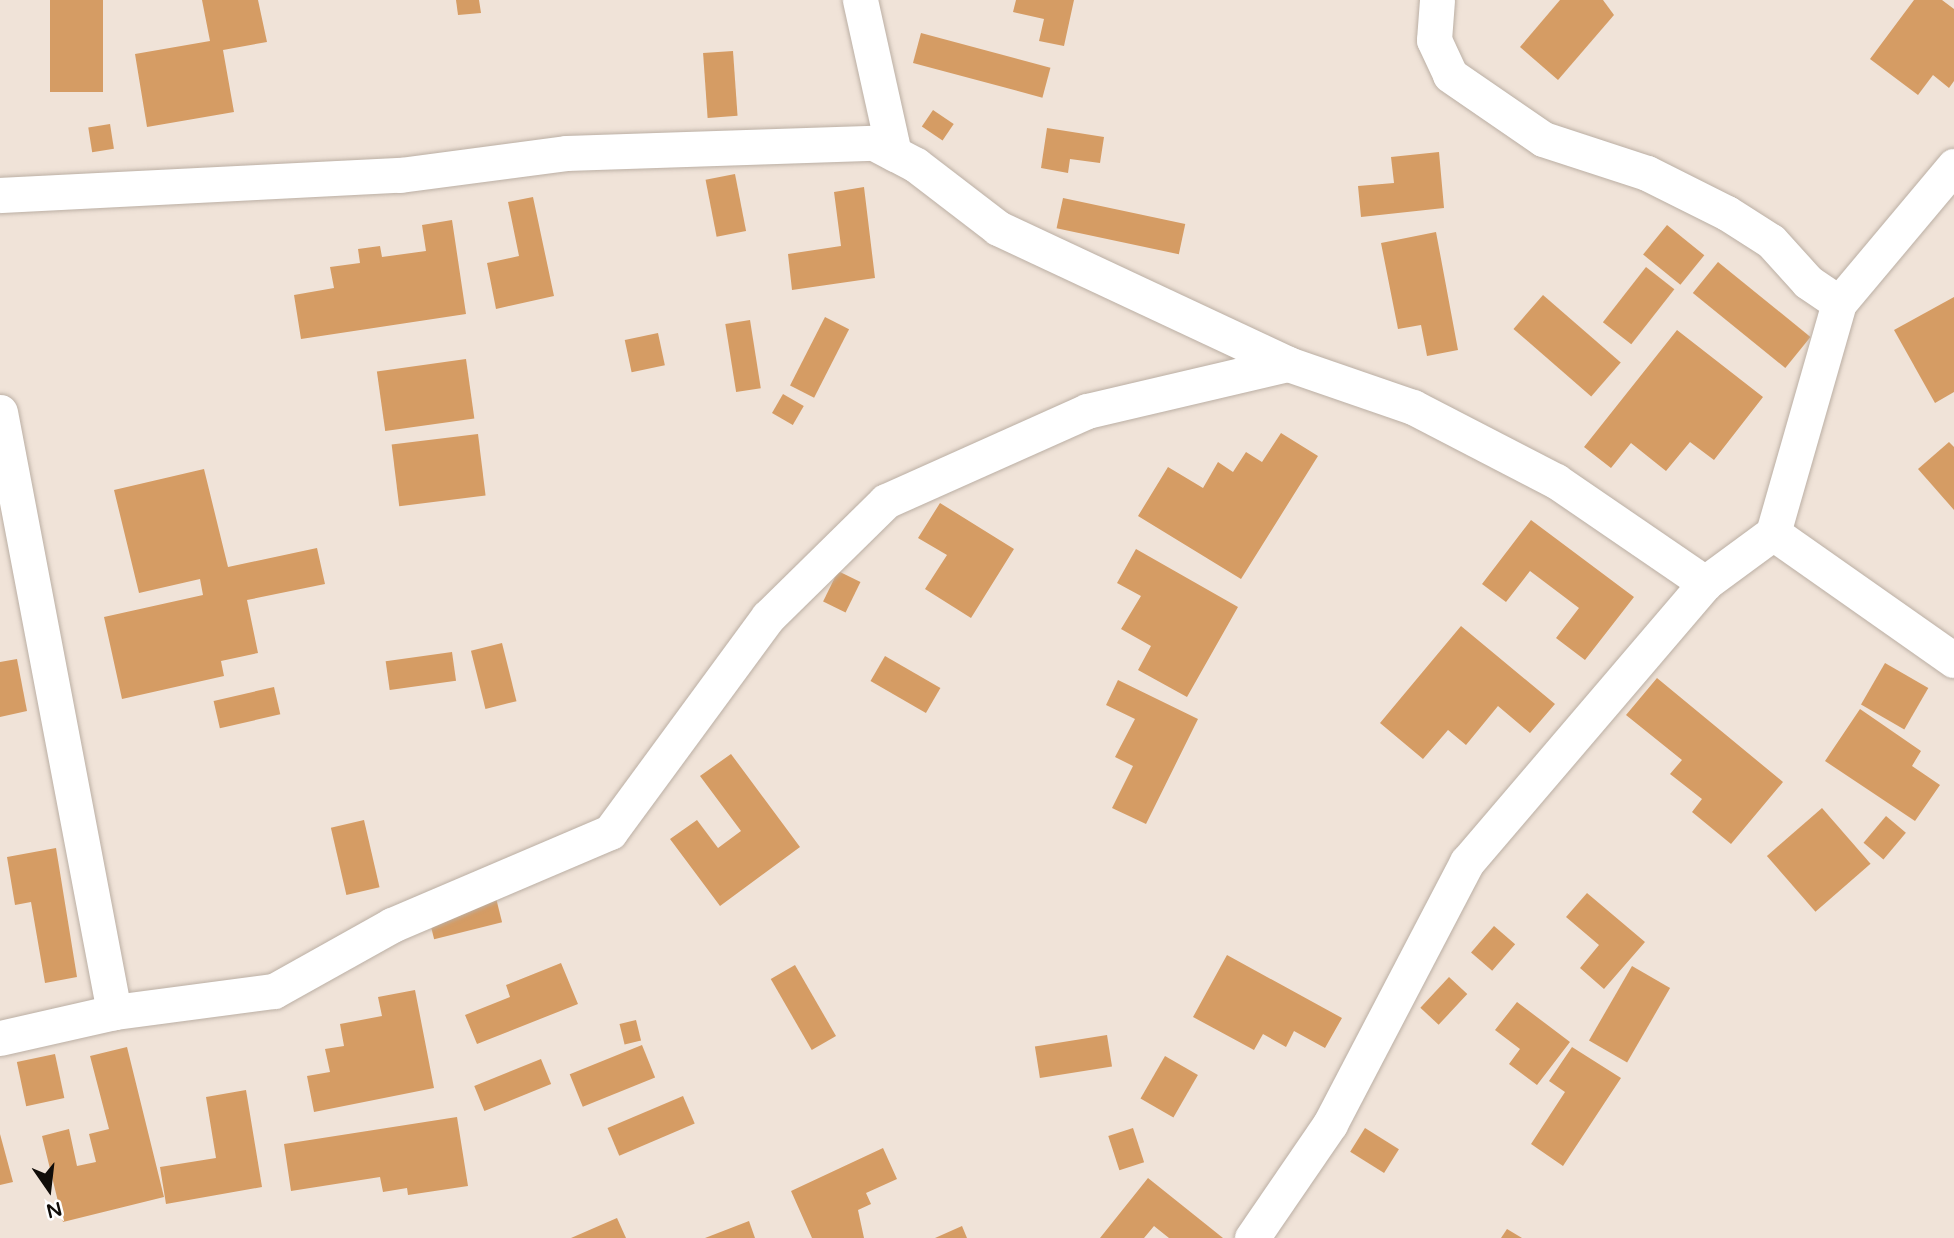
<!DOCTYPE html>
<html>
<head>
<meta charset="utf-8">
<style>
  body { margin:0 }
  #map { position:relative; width:1954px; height:1238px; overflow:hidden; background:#f0e3d8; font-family:"Varela Round",sans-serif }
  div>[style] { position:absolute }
  .building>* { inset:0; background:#d59c64; transform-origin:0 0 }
  .roads { filter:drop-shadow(0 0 2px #bbafa4) drop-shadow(0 0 2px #bbafa4) }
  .minor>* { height:35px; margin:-17.5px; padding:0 17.5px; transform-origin:17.5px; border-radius:17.5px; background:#fff }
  span { translate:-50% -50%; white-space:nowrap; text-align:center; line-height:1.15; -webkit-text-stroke:7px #fff; paint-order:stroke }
  .north { position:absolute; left:14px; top:1154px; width:70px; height:70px; -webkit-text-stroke:5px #fff; paint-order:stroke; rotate:166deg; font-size:19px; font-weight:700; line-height:28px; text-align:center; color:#110d09 }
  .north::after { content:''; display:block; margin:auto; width:24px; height:32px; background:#110d09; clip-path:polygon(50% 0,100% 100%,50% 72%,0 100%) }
</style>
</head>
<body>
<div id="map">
  <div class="building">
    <div style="left:50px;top:0;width:53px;height:92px"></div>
    <div style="clip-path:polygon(202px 0,258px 0,267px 42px,223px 50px,234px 112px,147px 127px,135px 54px,210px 41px)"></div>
    <div style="clip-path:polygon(456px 0,479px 0,481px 13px,458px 15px)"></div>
    <div style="clip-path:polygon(1016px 0,1074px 0,1064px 46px,1039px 41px,1044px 19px,1013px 12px)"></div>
    <div style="clip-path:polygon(1560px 0,1603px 0,1614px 15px,1558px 80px,1520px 47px)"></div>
    <div style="clip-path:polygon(1914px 0,1942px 0,1954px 9px,1954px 81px,1949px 88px,1933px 75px,1918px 95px,1870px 59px)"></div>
    <div style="left:921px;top:33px;width:134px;height:31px;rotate:15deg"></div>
    <div style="left:733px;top:51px;width:65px;height:30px;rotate:86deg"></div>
    <div style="left:933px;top:110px;width:25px;height:20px;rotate:34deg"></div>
    <div style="left:110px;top:124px;width:25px;height:22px;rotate:81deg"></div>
    <div style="clip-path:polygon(1047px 128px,1104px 137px,1100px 163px,1070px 159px,1068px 173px,1041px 168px)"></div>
    <div style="clip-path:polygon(1439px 152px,1444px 208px,1361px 217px,1358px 186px,1394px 183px,1391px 157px)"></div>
    <div style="left:735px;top:174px;width:58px;height:30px;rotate:79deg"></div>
    <div style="clip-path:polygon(864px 187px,875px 278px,792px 290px,788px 254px,841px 246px,834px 192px)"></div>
    <div style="clip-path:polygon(533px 197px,554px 296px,496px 309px,487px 263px,519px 256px,508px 202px)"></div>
    <div style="left:1063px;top:198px;width:125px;height:31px;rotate:12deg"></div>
    <div style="clip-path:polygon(452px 220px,466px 314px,301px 339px,294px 295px,334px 288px,330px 267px,360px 263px,358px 249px,380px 246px,382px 257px,426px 251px,422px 225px)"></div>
    <div style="left:1667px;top:225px;width:48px;height:38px;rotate:39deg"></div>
    <div style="clip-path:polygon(1436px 232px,1458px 350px,1427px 356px,1421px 325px,1398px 329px,1381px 243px)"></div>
    <div style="left:1718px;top:262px;width:119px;height:40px;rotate:39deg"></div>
    <div style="left:1646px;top:267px;width:36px;height:70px;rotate:38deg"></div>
    <div style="left:1543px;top:295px;width:103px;height:45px;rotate:41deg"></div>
    <div style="clip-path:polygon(1954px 297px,1954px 392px,1935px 403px,1894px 330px)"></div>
    <div style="left:825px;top:317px;width:27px;height:77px;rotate:27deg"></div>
    <div style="left:750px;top:320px;width:69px;height:25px;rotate:81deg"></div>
    <div style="clip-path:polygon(1677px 330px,1763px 397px,1714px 460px,1690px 442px,1666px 471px,1631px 443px,1611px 468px,1584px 447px)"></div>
    <div style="left:658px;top:333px;width:33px;height:34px;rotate:78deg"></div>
    <div style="left:466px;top:359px;width:60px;height:90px;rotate:82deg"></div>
    <div style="left:783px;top:394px;width:24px;height:22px;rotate:30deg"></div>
    <div style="clip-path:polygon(1281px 433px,1318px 456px,1241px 579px,1138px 516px,1168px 467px,1203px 488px,1218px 462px,1233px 472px,1246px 452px,1262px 462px)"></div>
    <div style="left:478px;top:434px;width:62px;height:87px;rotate:83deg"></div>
    <div style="clip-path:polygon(1949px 442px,1954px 447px,1954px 510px,1918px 469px)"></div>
    <div style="clip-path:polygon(204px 469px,228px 567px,317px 548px,325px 584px,247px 600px,258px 653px,221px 661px,224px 676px,122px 699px,104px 617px,203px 595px,200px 579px,139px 593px,114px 490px)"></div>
    <div style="clip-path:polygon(940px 503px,1014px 549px,971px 618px,925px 589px,947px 555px,918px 538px)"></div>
    <div style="clip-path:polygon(1531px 520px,1634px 597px,1585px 660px,1556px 638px,1579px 608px,1530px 571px,1506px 602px,1482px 584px)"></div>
    <div style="clip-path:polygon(1136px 549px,1238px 607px,1187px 697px,1138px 670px,1151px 646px,1121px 629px,1141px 596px,1117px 583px)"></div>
    <div style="left:838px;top:571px;width:25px;height:34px;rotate:26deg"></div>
    <div style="clip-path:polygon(1461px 626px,1555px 704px,1530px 733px,1498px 706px,1466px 745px,1448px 730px,1423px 759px,1380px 723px)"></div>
    <div style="left:502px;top:643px;width:60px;height:32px;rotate:76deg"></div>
    <div style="left:452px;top:652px;width:29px;height:67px;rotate:82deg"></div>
    <div style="left:885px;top:656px;width:64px;height:29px;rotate:30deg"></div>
    <div style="clip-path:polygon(17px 659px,27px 711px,0 717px,0 662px)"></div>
    <div style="left:1885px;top:663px;width:50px;height:48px;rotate:30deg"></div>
    <div style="clip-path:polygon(1657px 678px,1783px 782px,1731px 844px,1692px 812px,1702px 799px,1670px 774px,1682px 760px,1626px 715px)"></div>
    <div style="clip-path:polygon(1118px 680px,1198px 719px,1146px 824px,1112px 808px,1133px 766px,1115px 757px,1135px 719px,1106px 705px)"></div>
    <div style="left:274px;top:687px;width:28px;height:62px;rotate:77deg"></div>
    <div style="clip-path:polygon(1860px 709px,1921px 751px,1912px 766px,1940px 785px,1915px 821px,1825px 761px)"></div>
    <div style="clip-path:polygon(731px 754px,800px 847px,720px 906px,670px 839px,697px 820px,718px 848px,741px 831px,700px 776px)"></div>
    <div style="left:1822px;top:808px;width:74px;height:73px;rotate:49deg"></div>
    <div style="left:1886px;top:816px;width:26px;height:35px;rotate:40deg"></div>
    <div style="left:364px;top:820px;width:69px;height:34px;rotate:77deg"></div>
    <div style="clip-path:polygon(56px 848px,77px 977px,45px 983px,31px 902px,15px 905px,7px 857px)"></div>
    <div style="clip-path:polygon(1587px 893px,1645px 942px,1604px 989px,1580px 968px,1599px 945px,1566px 917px)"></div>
    <div style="left:496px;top:898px;width:25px;height:70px;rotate:76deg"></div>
    <div style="left:1494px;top:926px;width:28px;height:35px;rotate:41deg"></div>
    <div style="clip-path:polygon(1227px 955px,1342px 1018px,1325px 1048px,1294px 1031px,1286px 1047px,1263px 1034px,1254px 1050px,1193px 1017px)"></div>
    <div style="clip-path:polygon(561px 963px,578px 1004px,477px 1044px,465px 1015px,510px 997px,506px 985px)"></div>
    <div style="left:795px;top:965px;width:82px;height:28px;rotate:60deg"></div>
    <div style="left:1632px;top:966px;width:44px;height:86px;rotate:30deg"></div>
    <div style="left:1449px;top:977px;width:25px;height:42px;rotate:43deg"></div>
    <div style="clip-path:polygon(415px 990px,434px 1088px,314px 1112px,307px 1076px,330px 1072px,325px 1049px,344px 1046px,340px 1024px,382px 1016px,378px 997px)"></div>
    <div style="clip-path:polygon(1517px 1002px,1570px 1042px,1537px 1085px,1509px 1064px,1520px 1049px,1495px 1030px)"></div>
    <div style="left:636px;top:1020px;width:21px;height:17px;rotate:76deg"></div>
    <div style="left:1107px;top:1035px;width:32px;height:73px;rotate:81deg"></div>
    <div style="left:642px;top:1045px;width:35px;height:78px;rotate:68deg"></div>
    <div style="clip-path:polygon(127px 1047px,164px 1197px,63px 1222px,42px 1136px,69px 1129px,77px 1166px,96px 1162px,89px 1134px,109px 1129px,90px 1056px)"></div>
    <div style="clip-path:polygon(1572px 1047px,1621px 1078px,1563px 1166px,1531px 1144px,1565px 1092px,1549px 1081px)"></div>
    <div style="left:55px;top:1054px;width:45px;height:39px;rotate:78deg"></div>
    <div style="left:1165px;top:1056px;width:38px;height:49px;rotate:30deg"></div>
    <div style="left:541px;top:1059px;width:27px;height:72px;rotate:68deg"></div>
    <div style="clip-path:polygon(246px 1090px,262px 1187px,166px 1204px,160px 1167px,216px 1158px,206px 1097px)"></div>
    <div style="left:683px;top:1096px;width:30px;height:82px;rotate:67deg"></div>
    <div style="clip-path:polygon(457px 1117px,468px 1186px,408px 1195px,407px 1188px,383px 1192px,380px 1177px,291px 1191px,284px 1144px)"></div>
    <div style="left:1133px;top:1128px;width:36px;height:26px;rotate:72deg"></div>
    <div style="left:1365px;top:1128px;width:40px;height:28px;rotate:32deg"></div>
    <div style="clip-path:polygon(0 1134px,13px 1182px,0 1185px)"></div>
    <div style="clip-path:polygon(883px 1148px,897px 1179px,866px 1193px,871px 1204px,858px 1210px,864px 1238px,812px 1238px,791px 1191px)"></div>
    <div style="clip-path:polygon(1148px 1178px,1223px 1238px,1169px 1238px,1154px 1226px,1144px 1238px,1100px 1238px)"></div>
    <div style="clip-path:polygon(617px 1218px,626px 1238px,571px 1238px)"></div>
    <div style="clip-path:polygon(749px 1221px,755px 1238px,705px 1238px)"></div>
    <div style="clip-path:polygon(962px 1226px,967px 1238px,935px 1238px)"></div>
    <div style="clip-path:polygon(1507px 1229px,1522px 1238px,1501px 1238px)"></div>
  </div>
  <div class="roads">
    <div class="minor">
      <div style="left:860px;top:0;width:157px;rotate:77.5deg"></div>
      <div style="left:1437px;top:0;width:40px;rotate:94.3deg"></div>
      <div style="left:1434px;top:40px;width:38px;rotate:65deg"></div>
      <div style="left:1450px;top:75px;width:113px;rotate:34.5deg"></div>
      <div style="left:1543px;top:139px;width:109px;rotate:18.1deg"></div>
      <div style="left:1647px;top:173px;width:89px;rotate:26.6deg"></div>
      <div style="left:1727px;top:213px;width:52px;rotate:32.5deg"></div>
      <div style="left:1771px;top:241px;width:55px;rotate:47.9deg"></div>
      <div style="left:1808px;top:282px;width:37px;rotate:34deg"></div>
      <div style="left:0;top:195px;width:400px;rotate:-2.9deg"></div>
      <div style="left:400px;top:175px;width:167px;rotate:-7.5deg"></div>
      <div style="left:566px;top:153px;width:308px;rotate:-1.9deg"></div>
      <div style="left:874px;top:143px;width:47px;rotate:27.6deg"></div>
      <div style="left:916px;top:165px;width:103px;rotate:37.5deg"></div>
      <div style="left:998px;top:228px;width:320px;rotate:25.1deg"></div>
      <div style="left:1288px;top:364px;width:132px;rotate:19deg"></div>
      <div style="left:1413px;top:407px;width:161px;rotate:27.4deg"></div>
      <div style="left:1556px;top:481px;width:181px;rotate:34.4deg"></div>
      <div style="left:0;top:412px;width:611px;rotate:79.24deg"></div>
      <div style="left:1773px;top:533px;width:221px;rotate:35.1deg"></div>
      <div style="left:0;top:1038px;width:117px;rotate:-12.8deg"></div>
      <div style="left:114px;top:1012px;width:161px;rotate:-7.5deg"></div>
      <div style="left:274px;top:991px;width:135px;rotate:-29.2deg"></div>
      <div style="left:392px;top:925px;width:237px;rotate:-23.1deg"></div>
      <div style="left:610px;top:832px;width:267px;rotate:-53.7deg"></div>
      <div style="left:768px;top:617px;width:165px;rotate:-44.5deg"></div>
      <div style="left:886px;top:501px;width:220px;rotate:-24.1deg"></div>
      <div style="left:1087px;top:411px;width:206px;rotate:-13.2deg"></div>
      <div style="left:1252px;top:1238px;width:138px;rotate:-55.6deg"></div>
      <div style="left:1330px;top:1124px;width:296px;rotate:-62.4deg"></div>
      <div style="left:1467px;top:862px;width:367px;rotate:-49.5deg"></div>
      <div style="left:1705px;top:583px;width:84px;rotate:-36.3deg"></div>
      <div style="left:1773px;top:533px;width:239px;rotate:-74deg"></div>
      <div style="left:1839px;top:303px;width:179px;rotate:-50deg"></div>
    </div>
  </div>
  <div class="north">N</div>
</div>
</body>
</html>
